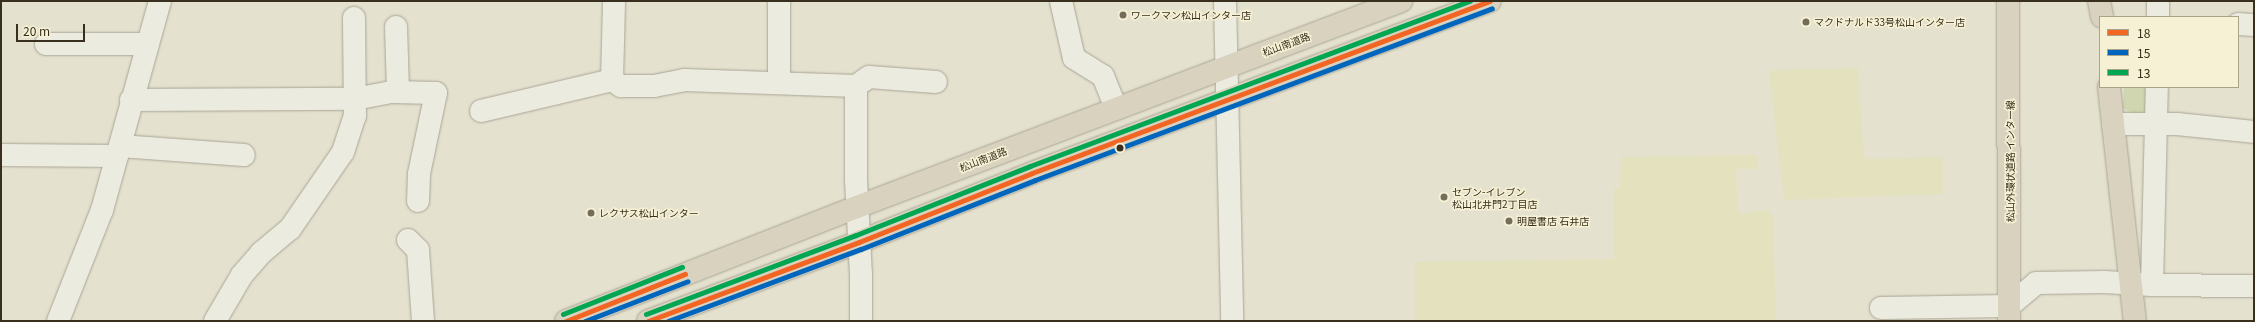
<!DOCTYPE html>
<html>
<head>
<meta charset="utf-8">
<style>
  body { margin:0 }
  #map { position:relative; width:2255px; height:322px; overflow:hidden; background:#e4e1ce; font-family:Georgia,"Noto Sans JP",serif }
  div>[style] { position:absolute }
  .farmland>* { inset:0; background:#e4e2be }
  .green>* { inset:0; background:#d0d6b0 }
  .roads { filter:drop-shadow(0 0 1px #aaa596) drop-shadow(0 0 1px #aaa596) }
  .minor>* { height:22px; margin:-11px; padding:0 11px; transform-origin:11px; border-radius:11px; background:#ecebe0 }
  .highway>* { height:22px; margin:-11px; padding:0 11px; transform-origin:11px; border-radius:11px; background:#d8d2bf }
  .bus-1>* { height:5px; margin:-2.5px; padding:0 2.5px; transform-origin:2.5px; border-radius:2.5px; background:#f26522 }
  .bus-2>* { height:5px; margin:-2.5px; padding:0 2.5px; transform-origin:2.5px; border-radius:2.5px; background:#0065bd }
  .bus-3>* { height:5px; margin:-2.5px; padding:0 2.5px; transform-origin:2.5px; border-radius:2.5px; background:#00a651 }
  .dots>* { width:11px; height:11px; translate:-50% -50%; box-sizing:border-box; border:2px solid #f6f1d4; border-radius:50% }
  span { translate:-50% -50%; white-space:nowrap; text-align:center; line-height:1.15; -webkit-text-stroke:3px #f6f1d4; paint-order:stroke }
  .poi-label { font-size:10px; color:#392f1e }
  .left { translate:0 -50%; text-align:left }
  .street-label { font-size:10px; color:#392f1e }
  .frame { position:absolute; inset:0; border:2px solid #392f1e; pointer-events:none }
  .legend { position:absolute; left:2099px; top:16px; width:140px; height:72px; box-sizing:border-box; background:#f6f1d4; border:1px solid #aaa38b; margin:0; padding:5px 7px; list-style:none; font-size:12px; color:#392f1e }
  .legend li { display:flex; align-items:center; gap:8px; height:20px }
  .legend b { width:20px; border:1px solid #aaa38b }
  .scale { position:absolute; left:16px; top:24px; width:69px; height:18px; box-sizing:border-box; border:2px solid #392f1e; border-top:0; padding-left:5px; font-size:12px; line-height:14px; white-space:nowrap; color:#392f1e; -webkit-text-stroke:3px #f6f1d4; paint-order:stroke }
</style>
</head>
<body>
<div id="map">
  <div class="farmland">
    <div style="clip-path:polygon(1858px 68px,1864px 159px,1943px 157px,1943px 194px,1784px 200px,1769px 73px,1773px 70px)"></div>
    <div style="clip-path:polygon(1757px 155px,1757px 169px,1736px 169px,1738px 214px,1767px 210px,1773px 216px,1776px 321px,1415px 321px,1415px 262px,1614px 259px,1613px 189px,1620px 188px,1621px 157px)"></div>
  </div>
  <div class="green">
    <div style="clip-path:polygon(2124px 87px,2147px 87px,2146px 112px,2134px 114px,2123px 108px)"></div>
  </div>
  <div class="roads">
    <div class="minor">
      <div style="left:779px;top:1px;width:82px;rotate:90deg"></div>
      <div style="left:1061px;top:1px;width:58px;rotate:77.2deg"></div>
      <div style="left:1074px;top:58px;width:34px;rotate:32deg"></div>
      <div style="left:1103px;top:76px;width:35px;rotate:68deg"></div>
      <div style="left:1225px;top:1px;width:320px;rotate:88.7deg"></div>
      <div style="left:2158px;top:17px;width:16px;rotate:-90deg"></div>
      <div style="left:2238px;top:24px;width:16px;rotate:4deg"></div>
      <div style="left:396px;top:27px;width:65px;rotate:88.2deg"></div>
      <div style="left:46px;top:44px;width:102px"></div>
      <div style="left:612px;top:80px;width:11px;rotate:34deg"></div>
      <div style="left:621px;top:86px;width:33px"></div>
      <div style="left:654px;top:86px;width:31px;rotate:-11deg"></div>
      <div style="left:684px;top:80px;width:172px;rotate:2deg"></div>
      <div style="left:856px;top:86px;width:16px;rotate:-35deg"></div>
      <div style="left:869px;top:77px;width:67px;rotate:4.3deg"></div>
      <div style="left:856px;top:86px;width:94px;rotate:90deg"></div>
      <div style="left:856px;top:180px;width:94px;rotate:87deg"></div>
      <div style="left:861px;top:274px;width:47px;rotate:90deg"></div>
      <div style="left:131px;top:100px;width:224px;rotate:-0.3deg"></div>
      <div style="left:355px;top:99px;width:38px;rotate:-11deg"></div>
      <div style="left:392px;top:92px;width:44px;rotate:1.3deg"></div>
      <div style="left:436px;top:93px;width:83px;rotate:101.9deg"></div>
      <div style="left:419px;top:174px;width:27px;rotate:92deg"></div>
      <div style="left:481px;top:111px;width:135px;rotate:-13.3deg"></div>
      <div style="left:612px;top:80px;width:79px;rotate:-88.5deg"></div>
      <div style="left:2113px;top:124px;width:64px"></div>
      <div style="left:2177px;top:124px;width:77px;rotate:5.9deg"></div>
      <div style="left:120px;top:146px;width:124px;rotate:4.2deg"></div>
      <div style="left:1px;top:155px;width:116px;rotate:0.5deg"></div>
      <div style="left:408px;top:240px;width:14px;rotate:45deg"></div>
      <div style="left:418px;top:250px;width:71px;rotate:86deg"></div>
      <div style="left:2152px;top:285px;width:102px;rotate:0.6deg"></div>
      <div style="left:1881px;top:308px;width:128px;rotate:-0.9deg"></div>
      <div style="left:2009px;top:306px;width:35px;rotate:-40deg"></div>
      <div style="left:2036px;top:283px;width:69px;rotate:-0.8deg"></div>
      <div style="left:2105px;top:282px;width:47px;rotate:3.7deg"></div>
      <div style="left:2152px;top:285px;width:198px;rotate:-88.6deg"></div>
      <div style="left:58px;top:321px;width:119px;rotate:-68.4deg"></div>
      <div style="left:102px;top:210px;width:217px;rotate:-74.5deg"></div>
      <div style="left:215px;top:321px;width:53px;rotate:-59.6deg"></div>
      <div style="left:242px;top:275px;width:29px;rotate:-49deg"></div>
      <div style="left:261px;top:253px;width:38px;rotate:-40deg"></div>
      <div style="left:290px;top:229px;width:93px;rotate:-55.5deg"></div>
      <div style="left:343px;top:152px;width:38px;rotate:-72deg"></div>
      <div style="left:355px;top:116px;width:98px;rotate:-90.6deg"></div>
    </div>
    <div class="highway">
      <div style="left:2008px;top:1px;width:320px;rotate:89.8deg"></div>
      <div style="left:2099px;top:1px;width:16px;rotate:79deg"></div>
      <div style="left:2109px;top:87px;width:235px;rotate:83.7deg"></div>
      <div style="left:566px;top:321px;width:313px;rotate:-21.4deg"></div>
      <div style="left:857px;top:207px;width:582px;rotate:-20.74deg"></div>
      <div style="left:648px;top:321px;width:225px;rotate:-20.5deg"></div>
      <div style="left:859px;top:242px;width:186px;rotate:-21.7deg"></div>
      <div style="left:1032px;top:173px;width:489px;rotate:-20.6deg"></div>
    </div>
  </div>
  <div class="bus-1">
    <div style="left:566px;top:321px;width:128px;rotate:-21.6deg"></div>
    <div style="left:648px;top:321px;width:225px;rotate:-20.5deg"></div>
    <div style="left:859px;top:242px;width:186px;rotate:-21.7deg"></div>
    <div style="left:1032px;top:173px;width:489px;rotate:-20.6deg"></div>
  </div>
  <div class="bus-2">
    <div style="left:585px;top:321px;width:110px;rotate:-21.2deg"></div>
    <div style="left:668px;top:321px;width:206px;rotate:-20.5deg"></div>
    <div style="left:861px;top:249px;width:187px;rotate:-21.6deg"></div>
    <div style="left:1035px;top:180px;width:488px;rotate:-20.6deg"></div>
  </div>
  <div class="bus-3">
    <div style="left:563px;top:314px;width:128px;rotate:-21.6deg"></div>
    <div style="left:646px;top:314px;width:224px;rotate:-20.6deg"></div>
    <div style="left:856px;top:235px;width:187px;rotate:-21.6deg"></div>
    <div style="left:1030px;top:166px;width:470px;rotate:-20.6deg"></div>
  </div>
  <div class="dots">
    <div style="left:1123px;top:15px;background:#756d5c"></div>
    <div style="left:1806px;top:22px;background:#756d5c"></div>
    <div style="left:1120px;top:148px;background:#392f1e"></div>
    <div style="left:1444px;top:197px;background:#756d5c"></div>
    <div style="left:591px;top:213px;background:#756d5c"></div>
    <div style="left:1509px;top:221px;background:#756d5c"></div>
  </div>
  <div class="poi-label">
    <span class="left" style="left:1131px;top:15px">ワークマン松山インター店</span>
    <span class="left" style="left:1814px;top:22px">マクドナルド33号松山インター店</span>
    <span class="left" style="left:1452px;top:197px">セブン-イレブン<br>松山北井門2丁目店</span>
    <span class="left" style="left:599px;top:213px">レクサス松山インター</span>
    <span class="left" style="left:1517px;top:221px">明屋書店 石井店</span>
  </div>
  <div class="street-label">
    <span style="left:1286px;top:44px;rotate:-20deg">松山南道路</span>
    <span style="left:983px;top:159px;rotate:-21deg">松山南道路</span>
    <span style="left:2010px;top:161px;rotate:-90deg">松山外環状道路 インター線</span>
  </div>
  <div class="frame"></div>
  <ul class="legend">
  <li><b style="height:5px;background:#f26522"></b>18</li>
  <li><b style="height:5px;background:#0065bd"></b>15</li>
  <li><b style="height:5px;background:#00a651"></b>13</li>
  </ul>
  <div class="scale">20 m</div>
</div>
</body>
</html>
